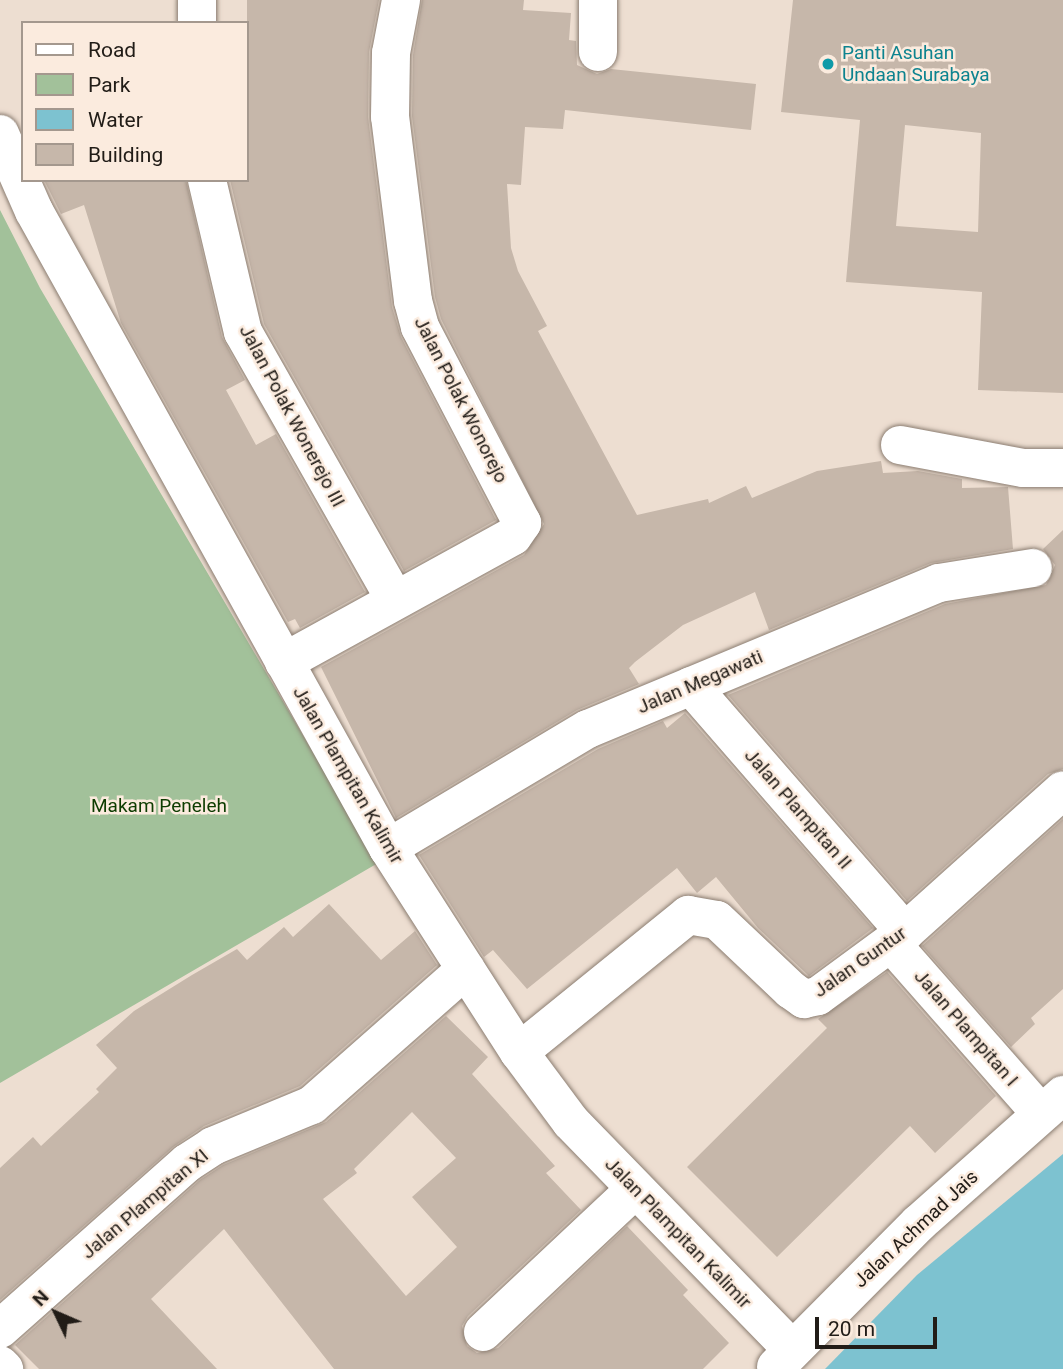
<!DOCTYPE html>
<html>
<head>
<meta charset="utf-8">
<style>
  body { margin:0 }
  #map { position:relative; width:1063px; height:1369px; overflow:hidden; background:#edded1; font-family:Roboto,sans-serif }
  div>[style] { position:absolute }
  .green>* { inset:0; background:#a2c19a }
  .water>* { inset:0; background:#7dc2d0 }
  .building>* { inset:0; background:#c6b7aa }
  .roads { filter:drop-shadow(0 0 2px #8b7d71) drop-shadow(0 0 2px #8b7d71) }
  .minor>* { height:38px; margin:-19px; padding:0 19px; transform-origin:19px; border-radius:19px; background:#fff }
  .dots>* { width:19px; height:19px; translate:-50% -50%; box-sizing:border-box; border:4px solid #fbebde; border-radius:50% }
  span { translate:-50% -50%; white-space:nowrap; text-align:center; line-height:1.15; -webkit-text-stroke:5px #fbebde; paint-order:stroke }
  .culture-label { font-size:19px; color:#0d838f }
  .left { translate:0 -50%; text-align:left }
  .street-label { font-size:19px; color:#211c17 }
  .park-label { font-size:19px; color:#0d3c00 }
  .legend { position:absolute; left:21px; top:21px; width:228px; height:161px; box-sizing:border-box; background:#fbebde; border:2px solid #a4988e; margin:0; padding:9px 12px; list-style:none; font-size:21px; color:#211c17 }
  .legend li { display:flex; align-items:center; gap:14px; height:35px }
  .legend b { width:35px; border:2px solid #a4988e }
  .north { position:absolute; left:21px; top:1278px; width:70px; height:70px; -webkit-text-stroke:5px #fbebde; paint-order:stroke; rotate:314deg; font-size:19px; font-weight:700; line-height:28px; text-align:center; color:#211c17 }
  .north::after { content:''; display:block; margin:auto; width:24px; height:32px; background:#211c17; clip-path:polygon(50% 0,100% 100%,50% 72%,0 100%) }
  .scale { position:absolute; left:815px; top:1317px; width:122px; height:32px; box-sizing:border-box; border:4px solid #211c17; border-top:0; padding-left:9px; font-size:21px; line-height:24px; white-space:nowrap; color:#211c17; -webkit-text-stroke:5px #fbebde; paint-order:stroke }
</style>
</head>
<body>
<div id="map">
  <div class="green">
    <div style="clip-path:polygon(0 210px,40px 288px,378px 863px,0 1083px)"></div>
  </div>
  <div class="water">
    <div style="clip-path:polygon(1063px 1154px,1063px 1369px,825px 1369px,917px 1275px)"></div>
  </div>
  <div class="building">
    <div style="clip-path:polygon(247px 0,379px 0,369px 52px,368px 117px,392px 307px,401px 337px,496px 520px,404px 571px,264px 324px,230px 180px,247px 180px)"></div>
    <div style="clip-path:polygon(422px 0,524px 0,523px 10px,571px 13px,569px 40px,576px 41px,577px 65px,597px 74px,611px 69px,756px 84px,751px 130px,565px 110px,563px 129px,525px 127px,521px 185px,507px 184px,511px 248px,518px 271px,547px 326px,538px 331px,637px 515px,708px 499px,709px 503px,746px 486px,752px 498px,817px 471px,881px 461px,883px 473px,918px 471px,962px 479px,962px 488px,1008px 487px,1013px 549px,931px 563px,769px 630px,755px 592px,683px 625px,635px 662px,629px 668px,639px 684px,577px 710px,396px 818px,321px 667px,524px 555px,544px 524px,441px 319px,435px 297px,412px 116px,413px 55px)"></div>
    <div style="clip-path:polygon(evenodd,793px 0,1063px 0,1063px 393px,978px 390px,982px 292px,846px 282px,860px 120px,781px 112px,793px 0,905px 125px,981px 133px,978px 232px,896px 226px,905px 125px)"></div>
    <div style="clip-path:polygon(44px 180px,186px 180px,222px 337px,245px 380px,226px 390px,256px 445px,276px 434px,365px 592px,300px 628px,295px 619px,288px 622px,121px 323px,84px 205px,61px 214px)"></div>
    <div style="clip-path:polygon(1063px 530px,1063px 769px,1048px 774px,907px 901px,728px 695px,945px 604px,1046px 585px,1055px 565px,1043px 549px)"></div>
    <div style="clip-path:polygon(685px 713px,873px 928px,809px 976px,758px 928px,716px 877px,697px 893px,677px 868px,527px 989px,493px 950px,484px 957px,419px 855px,598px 749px,663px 721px,667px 728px)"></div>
    <div style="clip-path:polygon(1063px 819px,1063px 989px,1031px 1018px,1035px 1024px,1011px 1047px,922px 946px)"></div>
    <div style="clip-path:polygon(329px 904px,381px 960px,415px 931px,437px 965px,300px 1086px,204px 1126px,173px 1147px,0 1300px,0 1168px,33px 1137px,41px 1146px,99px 1092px,96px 1089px,117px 1068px,96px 1045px,134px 1011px,192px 975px,237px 949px,247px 960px,284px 927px,293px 937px)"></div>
    <div style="clip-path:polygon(887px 972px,996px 1096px,935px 1153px,910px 1126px,777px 1257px,687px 1167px,827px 1028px,818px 1019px)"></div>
    <div style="clip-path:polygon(evenodd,446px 1016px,488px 1057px,472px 1074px,555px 1166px,546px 1173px,581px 1210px,468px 1316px,462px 1326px,467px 1346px,477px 1353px,498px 1348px,627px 1226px,688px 1290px,683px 1295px,729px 1343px,703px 1369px,334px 1369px,224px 1229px,151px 1299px,217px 1369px,39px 1369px,15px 1345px,200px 1180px,223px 1165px,326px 1122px,446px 1016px,412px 1112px,456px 1158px,412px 1197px,457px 1247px,406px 1296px,323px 1199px,357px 1173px,354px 1169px,412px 1112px)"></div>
  </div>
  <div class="roads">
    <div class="minor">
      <div style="left:197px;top:0;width:23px;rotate:90deg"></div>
      <div style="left:598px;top:52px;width:52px;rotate:-90deg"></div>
      <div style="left:0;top:134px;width:84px;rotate:66.2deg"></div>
      <div style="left:34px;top:211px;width:729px;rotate:60.94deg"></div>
      <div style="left:388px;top:848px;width:242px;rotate:57.3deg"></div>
      <div style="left:519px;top:1052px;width:87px;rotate:53.4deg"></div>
      <div style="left:571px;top:1122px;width:317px;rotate:45.8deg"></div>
      <div style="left:207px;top:180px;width:156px;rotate:76.7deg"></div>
      <div style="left:243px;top:332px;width:308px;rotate:60.4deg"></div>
      <div style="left:900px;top:445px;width:125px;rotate:10.6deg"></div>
      <div style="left:1023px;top:468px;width:40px"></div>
      <div style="left:284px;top:662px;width:261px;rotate:-28.8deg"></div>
      <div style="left:513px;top:536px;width:16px;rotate:-55deg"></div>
      <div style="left:522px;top:523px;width:221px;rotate:-117.5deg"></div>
      <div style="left:420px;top:327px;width:27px;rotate:-105deg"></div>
      <div style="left:413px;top:301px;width:185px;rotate:-97.1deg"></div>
      <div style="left:390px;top:117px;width:64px;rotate:-89.1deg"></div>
      <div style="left:391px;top:53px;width:54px;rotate:-79.3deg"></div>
      <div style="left:691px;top:686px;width:326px;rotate:49deg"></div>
      <div style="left:388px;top:848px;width:233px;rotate:-30.8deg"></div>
      <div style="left:588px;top:729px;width:380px;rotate:-22.6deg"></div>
      <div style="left:939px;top:583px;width:95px;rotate:-9.1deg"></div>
      <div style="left:891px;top:943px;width:227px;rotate:48.7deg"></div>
      <div style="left:519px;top:1052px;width:218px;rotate:-39deg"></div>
      <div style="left:688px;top:915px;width:29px;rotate:10deg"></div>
      <div style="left:717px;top:920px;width:102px;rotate:43.4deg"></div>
      <div style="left:791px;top:990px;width:16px;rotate:35deg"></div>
      <div style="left:804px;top:999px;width:14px;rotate:-12deg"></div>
      <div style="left:818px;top:996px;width:108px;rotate:-36.3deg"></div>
      <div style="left:905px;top:932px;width:212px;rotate:-41.9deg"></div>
      <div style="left:0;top:1329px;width:250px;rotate:-41.6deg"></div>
      <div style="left:187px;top:1163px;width:31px;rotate:-33deg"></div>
      <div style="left:213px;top:1146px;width:107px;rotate:-22.5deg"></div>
      <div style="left:312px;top:1105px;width:205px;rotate:-41.4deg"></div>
      <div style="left:483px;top:1332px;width:207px;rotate:-43.2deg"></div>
      <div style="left:0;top:1365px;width:6px;rotate:45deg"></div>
      <div style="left:776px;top:1367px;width:203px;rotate:-45.2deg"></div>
      <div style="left:919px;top:1223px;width:193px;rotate:-41.6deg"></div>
    </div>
  </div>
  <div class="dots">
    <div style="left:828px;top:64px;background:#0f9aa8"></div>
  </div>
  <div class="culture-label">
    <span class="left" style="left:842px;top:64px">Panti Asuhan<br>Undaan Surabaya</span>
  </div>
  <div class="street-label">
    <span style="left:461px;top:400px;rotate:63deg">Jalan Polak Wonorejo</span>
    <span style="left:292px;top:416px;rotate:62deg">Jalan Polak Wonerejo III</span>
    <span style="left:700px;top:682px;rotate:-23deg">Jalan Megawati</span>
    <span style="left:348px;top:775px;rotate:60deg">Jalan Plampitan Kalimir</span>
    <span style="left:798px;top:809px;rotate:49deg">Jalan Plampitan II</span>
    <span style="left:860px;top:962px;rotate:-35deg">Jalan Guntur</span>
    <span style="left:966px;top:1028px;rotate:49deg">Jalan Plampitan I</span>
    <span style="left:145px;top:1204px;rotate:-40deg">Jalan Plampitan XI</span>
    <span style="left:916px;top:1229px;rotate:-43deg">Jalan Achmad Jais</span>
    <span style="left:678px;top:1233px;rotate:46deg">Jalan Plampitan Kalimir</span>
  </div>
  <div class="park-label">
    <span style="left:159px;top:806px">Makam Peneleh</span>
  </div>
  <ul class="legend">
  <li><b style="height:9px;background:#fff"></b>Road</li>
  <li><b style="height:19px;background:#a2c19a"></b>Park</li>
  <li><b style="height:19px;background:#7dc2d0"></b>Water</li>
  <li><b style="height:19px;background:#c6b7aa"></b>Building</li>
  </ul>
  <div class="north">N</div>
  <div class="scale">20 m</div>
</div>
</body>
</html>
